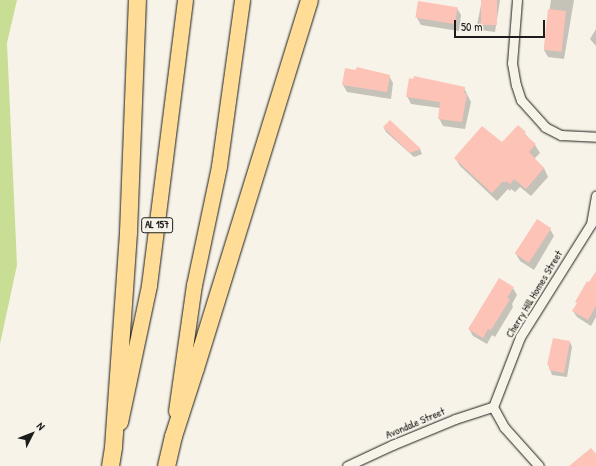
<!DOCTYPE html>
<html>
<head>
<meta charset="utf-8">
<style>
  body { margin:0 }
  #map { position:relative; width:596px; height:466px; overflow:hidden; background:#f7f3e8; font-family:"Patrick Hand",sans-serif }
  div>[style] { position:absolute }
  .green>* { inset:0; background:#c7de94 }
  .shadow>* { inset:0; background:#0003 }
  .building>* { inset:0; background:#fec3b7; transform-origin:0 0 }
  .roads { filter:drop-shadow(0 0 1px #1c1c1c) drop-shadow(0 0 1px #1c1c1c) }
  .street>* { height:9px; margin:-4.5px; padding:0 4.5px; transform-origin:4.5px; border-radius:4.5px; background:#f7f3e8 }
  .primary>* { height:15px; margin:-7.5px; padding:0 7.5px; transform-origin:7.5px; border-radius:7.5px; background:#ffdd96 }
  .highway>* { height:17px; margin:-8.5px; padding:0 8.5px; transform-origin:8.5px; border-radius:8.5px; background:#ffdd96 }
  span { translate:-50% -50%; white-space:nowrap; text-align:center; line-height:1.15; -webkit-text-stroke:4px #f7f3e8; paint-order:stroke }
  .shield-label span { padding:1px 3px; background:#f7f3e8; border:1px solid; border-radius:3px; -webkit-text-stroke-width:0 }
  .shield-label { font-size:10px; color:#1c1c1c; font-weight:700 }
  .street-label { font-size:11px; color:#1c1c1c }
  .north { position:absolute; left:12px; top:414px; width:40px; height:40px; -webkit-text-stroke:3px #f7f3e8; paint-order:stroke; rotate:48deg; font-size:11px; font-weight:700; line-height:16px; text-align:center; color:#1c1c1c }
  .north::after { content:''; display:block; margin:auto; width:14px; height:18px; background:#1c1c1c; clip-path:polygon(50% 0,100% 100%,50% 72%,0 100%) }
  .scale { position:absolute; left:454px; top:20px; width:91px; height:18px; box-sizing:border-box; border:2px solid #1c1c1c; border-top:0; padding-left:5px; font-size:12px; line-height:14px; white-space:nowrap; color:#1c1c1c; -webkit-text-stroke:3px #f7f3e8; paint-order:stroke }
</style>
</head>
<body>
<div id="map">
  <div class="green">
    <div style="clip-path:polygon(0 0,17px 0,7px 43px,17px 265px,0 344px)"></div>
  </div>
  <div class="shadow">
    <div style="clip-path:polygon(482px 0,500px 0,495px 32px,480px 30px,477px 25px)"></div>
    <div style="clip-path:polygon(551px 0,574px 0,564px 59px,548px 57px,544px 50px)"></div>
    <div style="clip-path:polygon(457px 8px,461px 15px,459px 31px,421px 25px,417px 18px)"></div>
    <div style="clip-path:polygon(596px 29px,596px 46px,590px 39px)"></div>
    <div style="clip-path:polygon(357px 68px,389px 76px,393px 83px,391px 99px,347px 92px,343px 85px)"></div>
    <div style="clip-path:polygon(464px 88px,471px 102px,465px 129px,443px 126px,439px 118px,440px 108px,411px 104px,407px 96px)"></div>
    <div style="clip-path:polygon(390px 121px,420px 149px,422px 154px,414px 157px,386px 132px,384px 128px)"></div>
    <div style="clip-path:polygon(518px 126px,535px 145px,540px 153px,534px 159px,544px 168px,548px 177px,531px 196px,520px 187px,515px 192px,511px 189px,510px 191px,508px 189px,497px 201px,460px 166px,455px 158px,502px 144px)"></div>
    <div style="clip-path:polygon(550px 229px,554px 236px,534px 270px,520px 261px,516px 254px)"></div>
    <div style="clip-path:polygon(596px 275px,596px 317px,591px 326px,577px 317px,573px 311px)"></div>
    <div style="clip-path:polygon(513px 288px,517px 295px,512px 304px,513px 307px,495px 337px,492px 335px,487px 344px,473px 336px,469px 329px)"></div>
    <div style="clip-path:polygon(570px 342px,572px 347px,567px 377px,552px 375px,548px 364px)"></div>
  </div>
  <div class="building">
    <div style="left:481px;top:0;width:16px;height:25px"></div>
    <div style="left:418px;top:1px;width:40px;height:17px;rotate:9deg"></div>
    <div style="left:548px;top:9px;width:18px;height:41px;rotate:6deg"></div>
    <div style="clip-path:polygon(357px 67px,390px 75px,387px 92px,342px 85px,345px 68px,356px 70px)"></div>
    <div style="clip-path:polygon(414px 76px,465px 87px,464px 93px,467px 94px,462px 122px,438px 119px,440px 102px,406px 97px,409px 78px,413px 79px)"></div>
    <div style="clip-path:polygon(390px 120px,421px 149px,410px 153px,383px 127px)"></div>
    <div style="clip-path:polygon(518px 125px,526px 132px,524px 134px,536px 144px,529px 152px,544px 168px,526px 189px,514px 179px,510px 184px,506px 181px,504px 183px,503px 181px,492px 193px,454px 158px,482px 126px,502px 142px)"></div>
    <div style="left:537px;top:219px;width:17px;height:41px;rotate:33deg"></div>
    <div style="clip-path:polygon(596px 271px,596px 306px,588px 320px,572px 311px,577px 303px,575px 302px,587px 281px,589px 282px)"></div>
    <div style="clip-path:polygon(499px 278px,514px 287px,507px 298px,510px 299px,507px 304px,491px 330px,488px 329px,483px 338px,468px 329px)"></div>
    <div style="clip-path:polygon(553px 338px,570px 341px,564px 373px,549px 370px,550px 365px,547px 365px)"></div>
    <div style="clip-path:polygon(591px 448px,596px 454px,596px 466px,569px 466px)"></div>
  </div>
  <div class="roads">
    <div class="street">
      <div style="left:517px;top:0;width:63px;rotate:94.5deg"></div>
      <div style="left:512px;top:63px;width:22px;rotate:80deg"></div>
      <div style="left:516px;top:85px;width:16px;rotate:72deg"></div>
      <div style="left:521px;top:100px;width:36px;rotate:48deg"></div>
      <div style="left:545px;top:127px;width:18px;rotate:27deg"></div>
      <div style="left:561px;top:135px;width:35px;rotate:3deg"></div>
      <div style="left:493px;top:407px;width:75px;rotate:-68.9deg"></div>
      <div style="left:520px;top:337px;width:133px;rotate:-57.9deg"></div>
      <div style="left:591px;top:224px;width:29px;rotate:-80deg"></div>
      <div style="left:493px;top:407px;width:23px;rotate:61deg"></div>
      <div style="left:504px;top:427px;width:52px;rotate:48.1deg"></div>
      <div style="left:347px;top:466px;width:50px;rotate:-25deg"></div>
      <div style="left:392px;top:445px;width:68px;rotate:-22.4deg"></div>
      <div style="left:455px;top:419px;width:40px;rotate:-18deg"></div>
    </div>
    <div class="primary">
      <div style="left:176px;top:411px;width:127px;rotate:-81.9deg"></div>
      <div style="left:194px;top:285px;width:122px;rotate:-78.1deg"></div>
      <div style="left:219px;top:166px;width:168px;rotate:-82.1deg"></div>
      <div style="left:120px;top:422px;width:140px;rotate:-78deg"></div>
      <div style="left:149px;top:285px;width:287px;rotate:-82.8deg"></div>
    </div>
    <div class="highway">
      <div style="left:110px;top:466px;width:19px;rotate:-81deg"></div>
      <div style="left:113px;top:447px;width:216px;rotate:-86deg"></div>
      <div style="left:128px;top:232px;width:232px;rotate:-87.8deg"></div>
      <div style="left:166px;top:466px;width:31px;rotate:-77deg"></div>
      <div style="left:173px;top:436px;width:71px;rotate:-72.1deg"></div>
      <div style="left:195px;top:368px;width:385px;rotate:-72.8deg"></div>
    </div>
  </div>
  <div class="shield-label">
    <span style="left:157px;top:225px">AL 157</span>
  </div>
  <div class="street-label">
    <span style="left:534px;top:294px;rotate:-59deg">Cherry Hill Homes Street</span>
    <span style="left:415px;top:423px;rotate:-23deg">Avondale Street</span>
  </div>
  <div class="north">N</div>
  <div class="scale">50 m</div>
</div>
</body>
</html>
